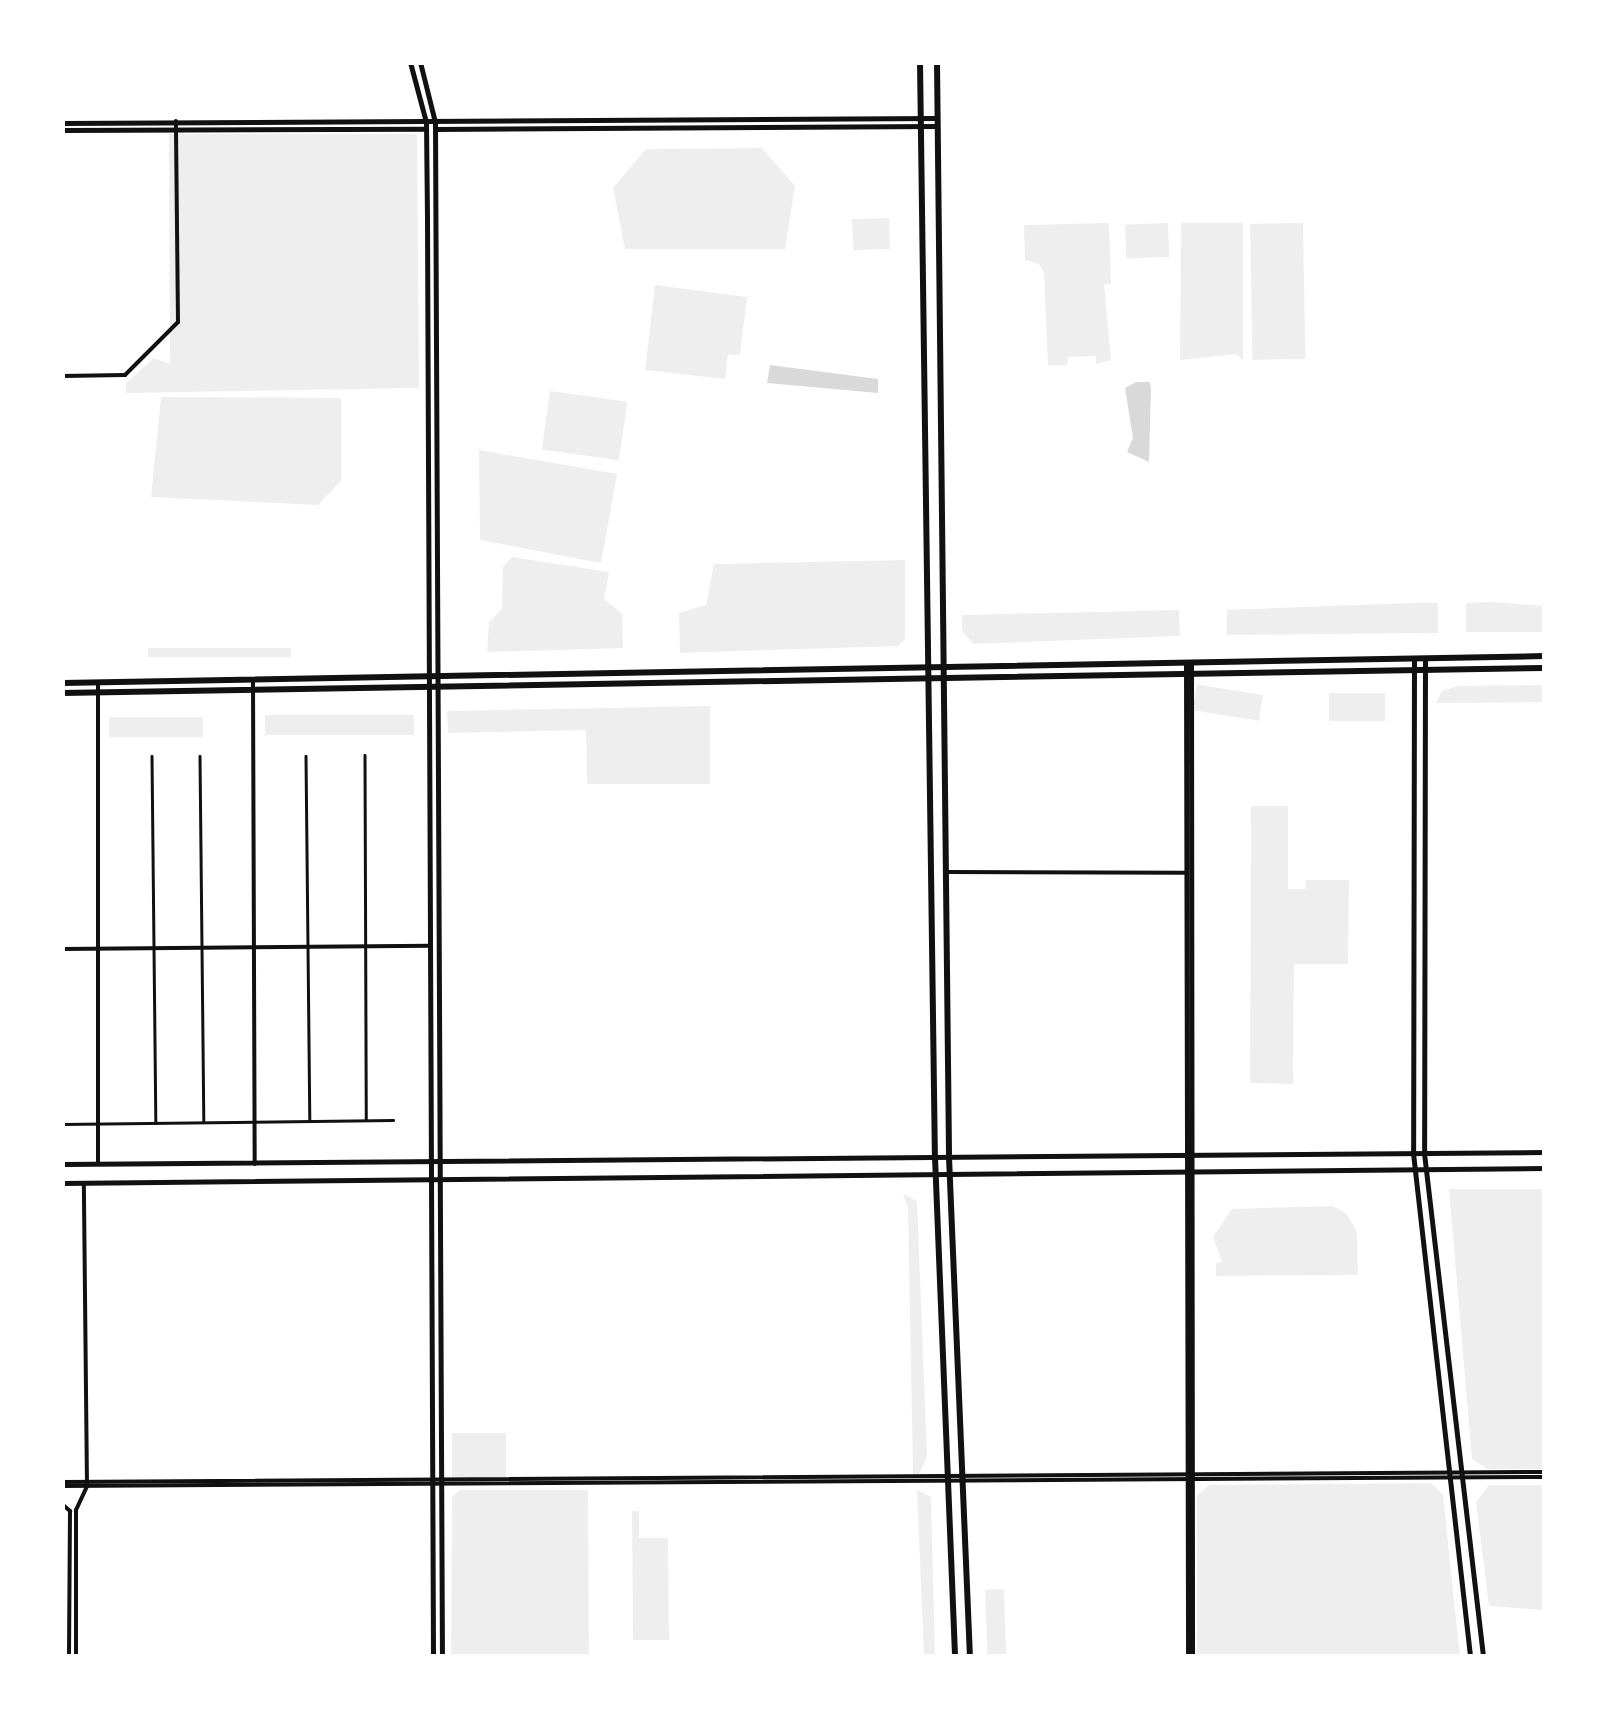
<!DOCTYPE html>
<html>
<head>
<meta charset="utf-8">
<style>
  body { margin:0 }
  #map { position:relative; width:1607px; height:1719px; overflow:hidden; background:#fff; font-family:"Titillium Web",sans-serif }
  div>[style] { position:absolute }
  .green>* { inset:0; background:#eee; transform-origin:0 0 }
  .water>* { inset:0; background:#d9d9d9 }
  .service>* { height:2.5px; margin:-1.25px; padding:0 1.25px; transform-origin:1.25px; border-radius:1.25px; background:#111 }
  .minor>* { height:4px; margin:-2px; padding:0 2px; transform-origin:2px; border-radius:2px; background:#111 }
  .tertiary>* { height:5px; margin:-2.5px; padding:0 2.5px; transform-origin:2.5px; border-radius:2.5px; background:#111 }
  .secondary>* { height:6px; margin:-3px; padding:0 3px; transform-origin:3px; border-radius:3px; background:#111 }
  span { translate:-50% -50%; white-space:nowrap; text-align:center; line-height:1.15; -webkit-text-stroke:10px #fff; paint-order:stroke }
  .frame { position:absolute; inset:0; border:65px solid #fff; pointer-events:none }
</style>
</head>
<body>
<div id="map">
  <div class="green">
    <div style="clip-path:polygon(169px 134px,417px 134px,419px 388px,126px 393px,126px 383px,154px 358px,170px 364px)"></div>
    <div style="clip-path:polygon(762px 148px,795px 186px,785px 249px,625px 249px,613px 188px,646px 149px)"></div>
    <div style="left:889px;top:218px;width:31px;height:37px;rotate:88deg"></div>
    <div style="clip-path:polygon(1109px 223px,1111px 284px,1104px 284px,1111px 360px,1096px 364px,1096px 356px,1068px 357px,1067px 365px,1048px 365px,1044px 273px,1039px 264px,1025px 260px,1024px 225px)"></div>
    <div style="left:1168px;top:223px;width:34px;height:43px;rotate:88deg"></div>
    <div style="clip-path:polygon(1181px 223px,1243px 223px,1243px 361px,1237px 354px,1180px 360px)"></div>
    <div style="left:1303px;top:223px;width:136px;height:53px;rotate:89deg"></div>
    <div style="clip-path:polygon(655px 285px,747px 297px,740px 355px,728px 354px,725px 379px,645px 370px)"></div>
    <div style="left:550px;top:391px;width:78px;height:59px;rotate:8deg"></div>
    <div style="clip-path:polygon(161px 397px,341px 398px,341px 481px,318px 505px,151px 497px)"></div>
    <div style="clip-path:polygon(479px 450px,617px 474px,601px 563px,480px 540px)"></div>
    <div style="clip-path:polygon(512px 557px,609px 572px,604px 599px,622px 614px,623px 648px,487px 652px,489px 622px,502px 609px,503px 567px)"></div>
    <div style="clip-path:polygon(905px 560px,905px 639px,898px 646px,680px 653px,679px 613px,706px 605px,714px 564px)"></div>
    <div style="clip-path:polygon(1495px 602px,1544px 606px,1544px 632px,1466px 632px,1466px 603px)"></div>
    <div style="clip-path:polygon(1411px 603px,1438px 603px,1438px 633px,1227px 635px,1227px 610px)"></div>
    <div style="clip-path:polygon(1179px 610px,1180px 636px,973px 644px,962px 630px,962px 615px)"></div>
    <div style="left:291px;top:648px;width:9px;height:143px;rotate:90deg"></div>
    <div style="clip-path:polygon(1544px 685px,1544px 702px,1436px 703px,1442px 691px,1458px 686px)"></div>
    <div style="left:1385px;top:693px;width:28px;height:56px;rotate:90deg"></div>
    <div style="left:1263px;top:695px;width:26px;height:67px;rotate:99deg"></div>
    <div style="clip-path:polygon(710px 706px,710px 784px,587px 784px,586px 730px,448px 733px,447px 711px)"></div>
    <div style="left:414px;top:715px;width:20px;height:149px;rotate:90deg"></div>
    <div style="left:203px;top:717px;width:20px;height:94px;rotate:90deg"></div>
    <div style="clip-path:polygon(1251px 806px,1288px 806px,1288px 889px,1305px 889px,1306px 880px,1349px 880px,1348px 964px,1294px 964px,1293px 1084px,1250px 1083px)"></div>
    <div style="clip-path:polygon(1449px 1189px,1544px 1189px,1544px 1469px,1488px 1469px,1472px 1459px)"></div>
    <div style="clip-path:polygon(903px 1194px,917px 1201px,927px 1456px,919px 1474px,913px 1474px,908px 1207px)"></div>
    <div style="clip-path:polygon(1333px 1206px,1347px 1214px,1357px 1232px,1358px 1275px,1216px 1276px,1216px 1263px,1222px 1262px,1213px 1237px,1232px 1209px)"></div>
    <div style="left:452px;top:1433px;width:54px;height:44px"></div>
    <div style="clip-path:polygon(1431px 1483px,1443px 1495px,1460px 1656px,1197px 1656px,1197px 1496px,1209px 1485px)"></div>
    <div style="clip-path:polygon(1489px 1485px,1544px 1485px,1544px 1610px,1489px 1606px,1476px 1502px)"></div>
    <div style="clip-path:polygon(460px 1490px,588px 1490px,589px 1656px,451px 1656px,452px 1497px)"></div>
    <div style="clip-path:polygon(917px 1490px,931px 1497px,935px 1656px,924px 1656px)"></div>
    <div style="clip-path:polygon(632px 1511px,639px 1511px,639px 1538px,668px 1538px,669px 1640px,633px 1640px)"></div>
    <div style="left:1004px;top:1589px;width:67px;height:19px;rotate:88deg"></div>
  </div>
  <div class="water">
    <div style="clip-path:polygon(770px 365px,878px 379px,878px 393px,767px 383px)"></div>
    <div style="clip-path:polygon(1136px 382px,1150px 382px,1151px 389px,1149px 462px,1127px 452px,1133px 438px,1125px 388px)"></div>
  </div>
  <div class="service">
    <div style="left:365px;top:755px;width:365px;rotate:89.8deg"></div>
    <div style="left:152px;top:756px;width:367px;rotate:89.4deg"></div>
    <div style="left:200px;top:756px;width:366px;rotate:89.4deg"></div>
    <div style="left:306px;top:756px;width:365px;rotate:89.4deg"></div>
    <div style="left:62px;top:1124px;width:331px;rotate:-0.7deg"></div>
  </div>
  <div class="minor">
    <div style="left:62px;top:376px;width:63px;rotate:-0.9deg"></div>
    <div style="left:125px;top:375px;width:75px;rotate:-45deg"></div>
    <div style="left:178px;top:322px;width:201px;rotate:-90.6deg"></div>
    <div style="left:253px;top:681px;width:483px;rotate:89.8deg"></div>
    <div style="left:98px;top:684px;width:480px;rotate:90deg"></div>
    <div style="left:946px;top:872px;width:240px;rotate:0.2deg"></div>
    <div style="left:62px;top:949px;width:369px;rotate:-0.5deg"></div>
    <div style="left:62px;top:1482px;width:1482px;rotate:-0.39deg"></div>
    <div style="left:62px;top:1486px;width:1482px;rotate:-0.35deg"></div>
    <div style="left:62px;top:1504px;width:11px;rotate:41deg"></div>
    <div style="left:70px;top:1511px;width:145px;rotate:90.4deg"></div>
    <div style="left:76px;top:1656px;width:146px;rotate:-90deg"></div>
    <div style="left:76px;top:1510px;width:26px;rotate:-65deg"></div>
    <div style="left:87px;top:1486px;width:301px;rotate:-90.6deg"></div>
  </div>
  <div class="tertiary">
    <div style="left:410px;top:62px;width:62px;rotate:75.1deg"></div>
    <div style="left:426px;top:122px;width:99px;rotate:89.4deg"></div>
    <div style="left:427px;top:221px;width:1435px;rotate:89.76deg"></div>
    <div style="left:420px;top:62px;width:62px;rotate:76deg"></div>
    <div style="left:435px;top:122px;width:1534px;rotate:89.74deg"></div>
    <div style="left:62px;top:123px;width:875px;rotate:-0.33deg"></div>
    <div style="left:435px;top:129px;width:502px;rotate:-0.34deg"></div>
    <div style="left:62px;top:130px;width:362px;rotate:-0.2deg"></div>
    <div style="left:1414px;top:658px;width:495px;rotate:90.1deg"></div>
    <div style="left:1413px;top:1153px;width:506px;rotate:83.53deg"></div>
    <div style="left:1425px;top:658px;width:495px;rotate:90.1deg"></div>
    <div style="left:1424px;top:1153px;width:506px;rotate:83.31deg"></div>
    <div style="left:1186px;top:662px;width:994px;rotate:89.88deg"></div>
    <div style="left:1191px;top:662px;width:994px;rotate:89.94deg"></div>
    <div style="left:62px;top:1164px;width:1482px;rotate:-0.46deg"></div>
    <div style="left:62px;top:1183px;width:1482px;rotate:-0.58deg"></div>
  </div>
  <div class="secondary">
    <div style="left:920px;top:62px;width:1095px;rotate:89.22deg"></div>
    <div style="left:935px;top:1157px;width:499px;rotate:87.7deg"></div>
    <div style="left:937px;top:62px;width:1095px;rotate:89.37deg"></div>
    <div style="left:949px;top:1157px;width:499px;rotate:87.6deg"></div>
    <div style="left:62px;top:683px;width:1482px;rotate:-1.04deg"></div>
    <div style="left:62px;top:693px;width:1482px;rotate:-0.97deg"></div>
  </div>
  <div class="frame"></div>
</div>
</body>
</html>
